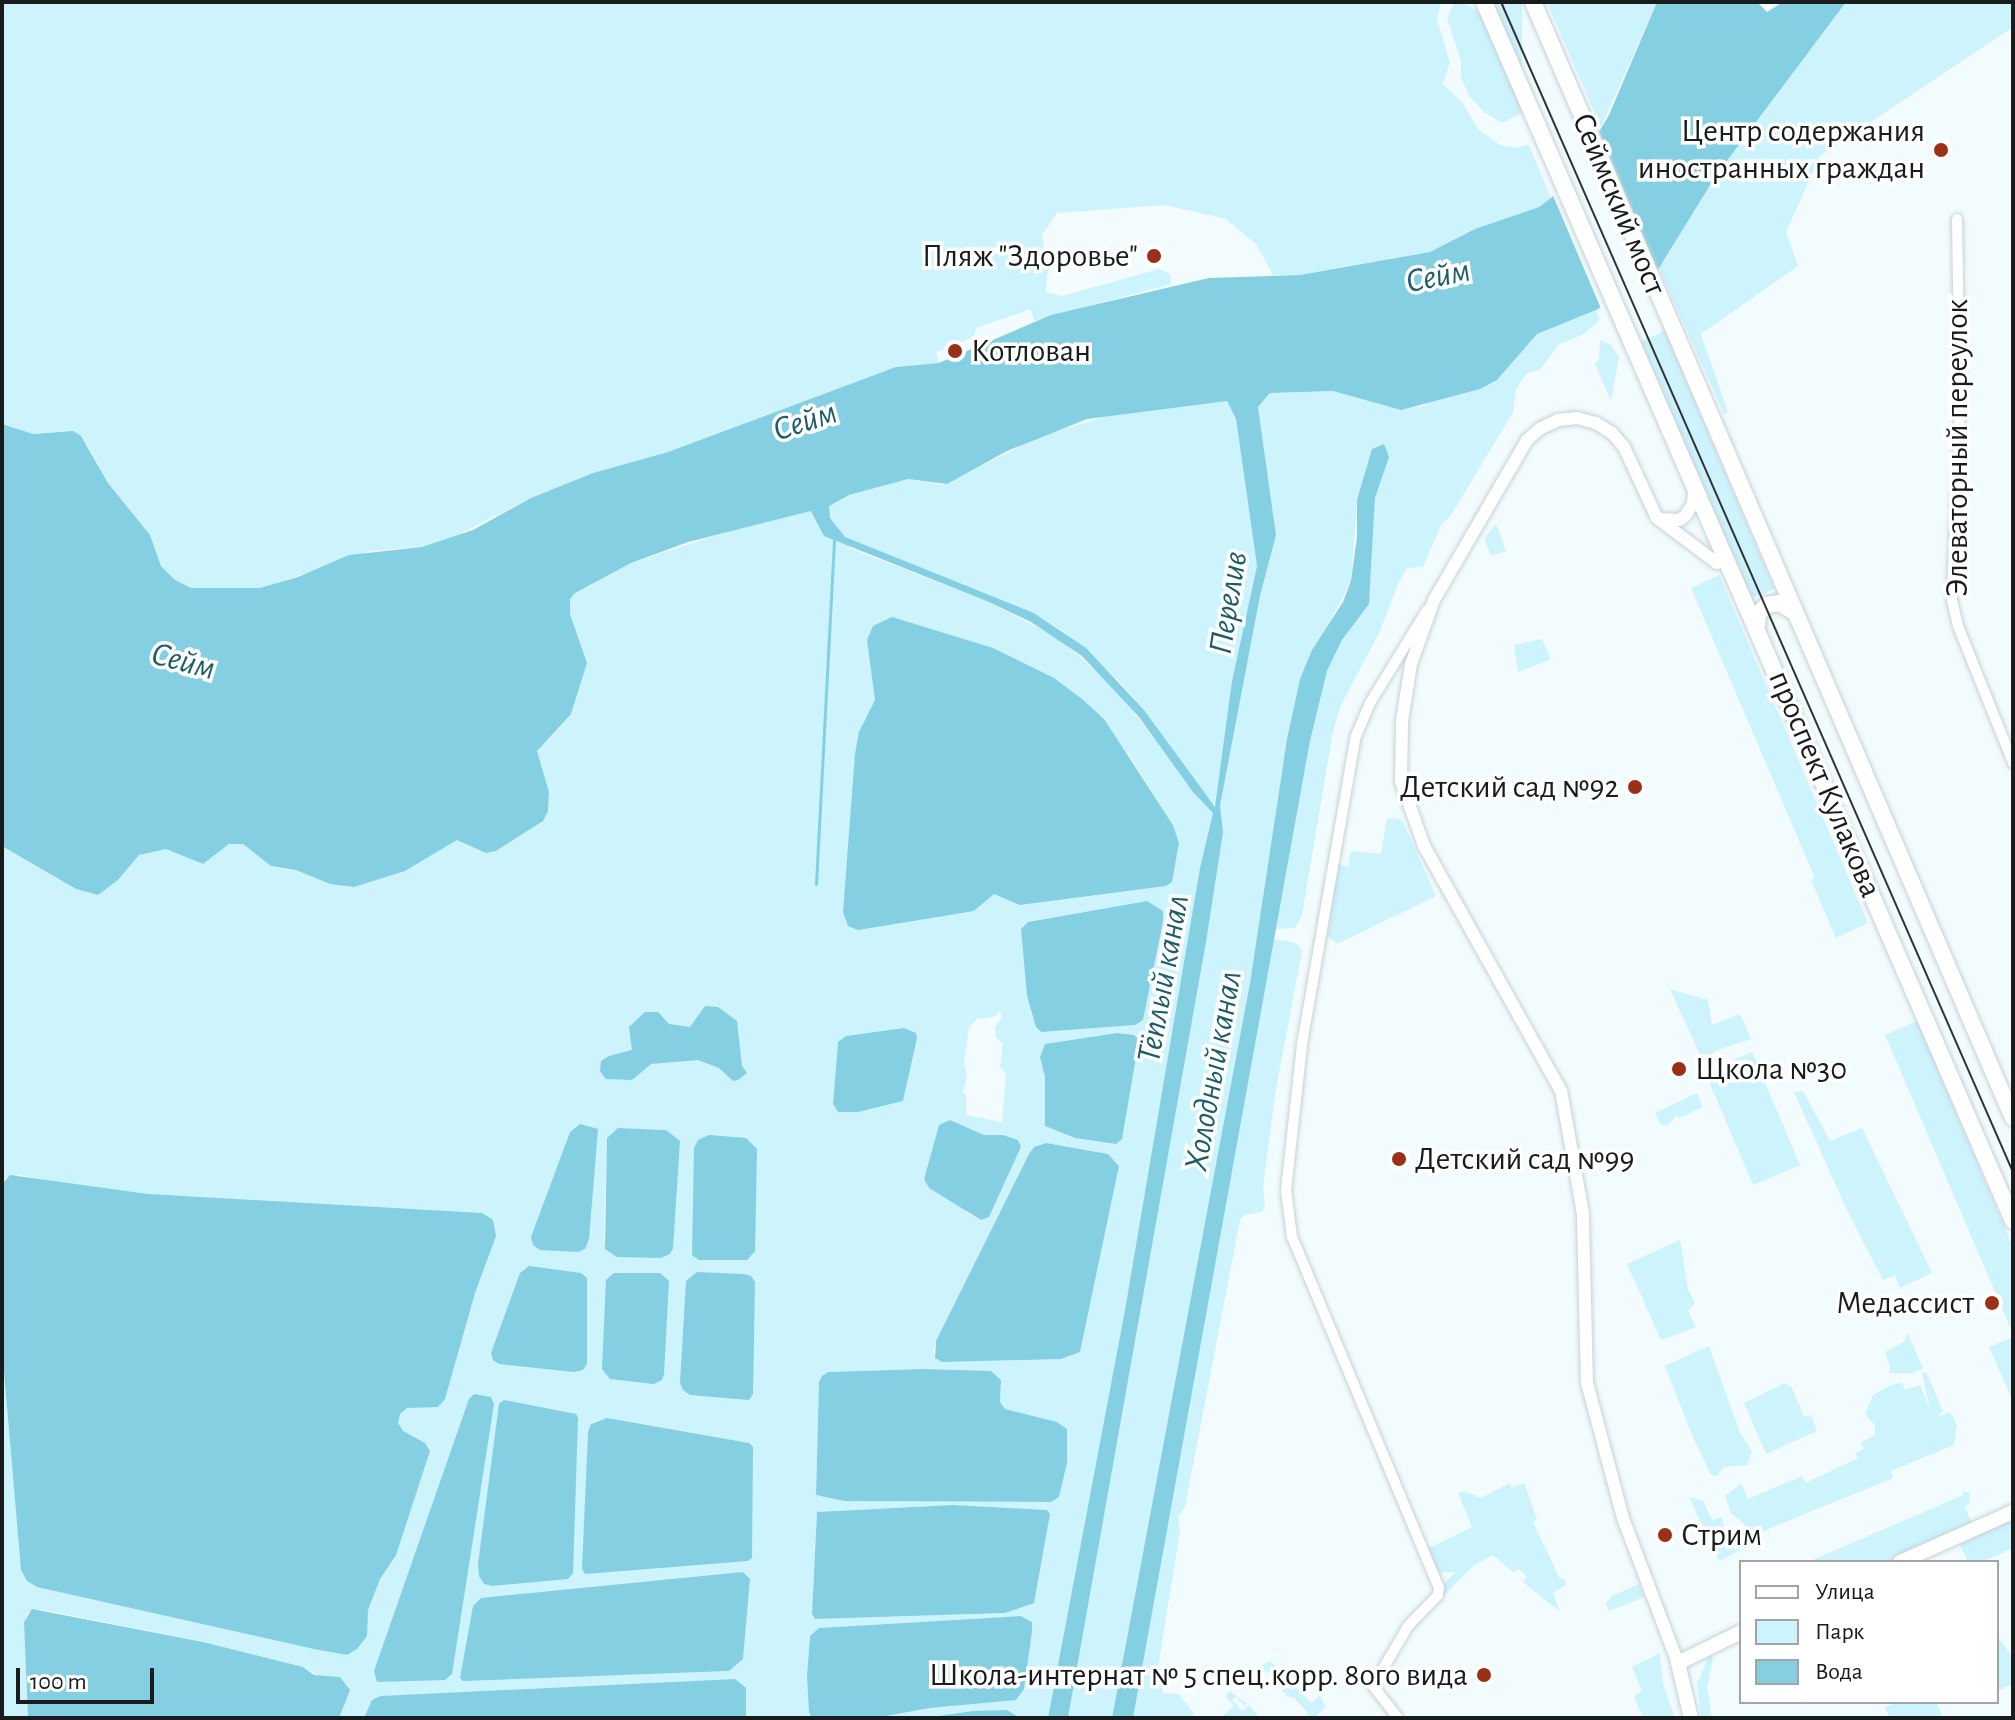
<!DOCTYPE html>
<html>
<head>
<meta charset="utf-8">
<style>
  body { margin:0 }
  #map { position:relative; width:2015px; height:1720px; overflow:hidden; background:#f2fcfe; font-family:"Alegreya Sans",sans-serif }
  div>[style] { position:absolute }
  .green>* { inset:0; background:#cdf3fd; transform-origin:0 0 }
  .water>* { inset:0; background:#84cfe1 }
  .pier>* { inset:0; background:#f2fcfe }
  .stream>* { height:3px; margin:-1.5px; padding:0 1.5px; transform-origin:1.5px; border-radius:1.5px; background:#84cfe1 }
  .roads { filter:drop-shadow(0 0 2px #c6d2d5) drop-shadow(0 0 2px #c6d2d5) }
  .minor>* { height:10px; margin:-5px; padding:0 5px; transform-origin:5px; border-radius:5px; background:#fff }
  .tertiary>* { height:12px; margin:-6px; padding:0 6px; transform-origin:6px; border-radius:6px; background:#fff }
  .secondary>* { height:14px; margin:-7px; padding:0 7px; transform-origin:7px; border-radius:7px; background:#fff }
  .primary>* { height:16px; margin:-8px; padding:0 8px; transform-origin:8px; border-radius:8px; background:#fff }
  .tram>* { height:2px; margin:-1px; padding:0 1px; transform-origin:1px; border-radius:1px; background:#303435 }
  .dots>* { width:22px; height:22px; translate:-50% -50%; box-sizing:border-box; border:4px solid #fff; border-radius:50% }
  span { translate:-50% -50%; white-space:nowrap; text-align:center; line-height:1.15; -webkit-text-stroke:7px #fff; paint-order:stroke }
  .poi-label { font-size:32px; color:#181c1d }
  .right { translate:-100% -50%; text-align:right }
  .left { translate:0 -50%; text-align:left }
  .street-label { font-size:32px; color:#181c1d }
  .water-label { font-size:34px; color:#1d5c69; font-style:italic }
  .frame { position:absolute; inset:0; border:4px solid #181c1d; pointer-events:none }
  .legend { position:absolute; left:1739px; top:1560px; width:260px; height:144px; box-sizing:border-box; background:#fff; border:2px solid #a3a4a5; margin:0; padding:10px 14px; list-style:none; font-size:24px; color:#181c1d }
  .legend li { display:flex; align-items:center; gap:16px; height:40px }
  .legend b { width:40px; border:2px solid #a3a4a5 }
  .scale { position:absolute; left:16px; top:1668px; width:138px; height:36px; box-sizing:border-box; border:4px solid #181c1d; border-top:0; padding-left:10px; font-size:24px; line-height:28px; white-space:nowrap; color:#181c1d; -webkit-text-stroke:6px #fff; paint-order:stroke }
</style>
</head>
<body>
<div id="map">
  <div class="green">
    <div style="clip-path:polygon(2px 2px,1441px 2px,1437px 19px,1450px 62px,1443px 84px,1462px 102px,1478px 129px,1500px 145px,1515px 148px,1529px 145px,1551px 198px,1538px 207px,1475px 229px,1430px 252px,1300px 275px,1273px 275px,1256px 244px,1226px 219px,1165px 205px,1057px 213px,1042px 235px,1048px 271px,1045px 292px,1062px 296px,1159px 269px,1170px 274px,1171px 284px,1034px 321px,1031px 309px,976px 328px,974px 337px,936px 352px,939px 363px,896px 367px,668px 452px,593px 473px,531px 498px,445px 541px,422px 547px,370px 551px,260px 589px,191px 588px,175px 580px,161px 566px,150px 535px,108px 483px,88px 446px,64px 431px,33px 434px,2px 424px)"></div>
    <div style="left:1495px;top:2px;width:27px;height:100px"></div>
    <div style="clip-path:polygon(1547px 2px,1657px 2px,1601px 127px)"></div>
    <div style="clip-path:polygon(1846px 2px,2013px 2px,2013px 27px,1820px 156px,1786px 232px,1798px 266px,1701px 334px,1728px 412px,1724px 414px,1659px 268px,1717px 174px)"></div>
    <div style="clip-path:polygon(1464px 3px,1482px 14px,1523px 113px,1502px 123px,1484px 112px,1469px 96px,1461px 78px,1461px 61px,1447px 18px,1454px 4px)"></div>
    <div style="clip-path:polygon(1596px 310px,1600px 320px,1582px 335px,1559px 344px,1540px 370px,1527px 373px,1516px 389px,1513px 412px,1451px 515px,1441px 525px,1423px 567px,1407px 568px,1398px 584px,1379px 633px,1342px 703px,1333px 731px,1302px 915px,1295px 928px,1276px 929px,1310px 741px,1327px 672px,1342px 640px,1369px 603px,1375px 498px,1389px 457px,1357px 500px,1351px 581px,1300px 679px,1287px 739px,1250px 983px,1112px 1718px,1068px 1718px,1206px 942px,1220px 807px,1260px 596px,1276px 535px,1258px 407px,1270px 393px,1333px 391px,1382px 405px,1421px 407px,1434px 399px,1480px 389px,1497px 380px,1537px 334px)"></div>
    <div style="left:1665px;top:331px;width:280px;height:26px;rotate:67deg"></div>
    <div style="clip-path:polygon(1600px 340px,1611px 345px,1619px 357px,1611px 401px,1595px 364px,1599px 360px)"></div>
    <div style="clip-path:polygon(evenodd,1066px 368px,1072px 373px,1064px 385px,1080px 376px,1095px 389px,1098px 378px,1113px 391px,1118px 402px,1118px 414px,1227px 401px,1236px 419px,1257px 566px,1232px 681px,1217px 806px,1203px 793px,1144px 710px,1117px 679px,1063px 631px,1034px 613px,980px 591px,858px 545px,849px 548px,989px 602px,1058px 638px,1112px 685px,1213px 813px,1200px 869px,1125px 1310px,1048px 1718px,737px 1718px,735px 1710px,715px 1704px,699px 1689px,542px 1699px,486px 1716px,433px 1702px,396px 1713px,391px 1718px,332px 1718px,337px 1685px,333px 1675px,324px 1678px,303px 1667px,203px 1642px,40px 1609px,27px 1613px,24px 1622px,28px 1718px,2px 1718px,2px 1267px,2px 1349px,21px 1570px,27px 1581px,37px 1587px,347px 1655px,367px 1636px,357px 1608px,374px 1565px,391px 1545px,413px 1488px,416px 1452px,400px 1437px,394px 1423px,398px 1408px,408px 1398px,424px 1397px,438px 1387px,446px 1335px,476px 1246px,473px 1234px,455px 1222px,402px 1217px,216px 1223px,87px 1204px,69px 1196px,61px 1183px,19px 1175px,5px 1178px,2px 1206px,2px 846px,76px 889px,98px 895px,118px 880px,139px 855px,166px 849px,203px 864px,229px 844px,243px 844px,271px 866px,296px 870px,330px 884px,354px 887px,405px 871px,457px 840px,486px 853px,496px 851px,543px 821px,548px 811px,549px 792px,537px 751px,571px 714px,587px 663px,570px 614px,570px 599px,575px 593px,631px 563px,730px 531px,744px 490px,750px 489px,768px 501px,774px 480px,784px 469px,791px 469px,795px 483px,802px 485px,814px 469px,828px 467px,851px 480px,845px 488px,850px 495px,908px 479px,943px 485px,1041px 436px,1110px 415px,1110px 409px,1103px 403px,1092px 407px,1087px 414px,1081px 411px,1076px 418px,1064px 415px,1052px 427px,1039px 425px,1028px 435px,1018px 429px,1007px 404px,1005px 385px,1014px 382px,1035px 397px,1038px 406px,1050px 406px,1059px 402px,1061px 396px,1056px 393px,1043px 397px,1040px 388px,1048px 373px,1058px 380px,1066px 368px,895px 630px,914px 644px,960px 658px,982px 675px,1004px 675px,1055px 689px,1097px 724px,1119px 752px,1128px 753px,1173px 825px,1179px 843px,1172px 882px,1166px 886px,1020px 905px,994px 894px,974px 911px,930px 918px,926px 914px,864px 922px,856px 919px,852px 914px,866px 740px,886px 705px,889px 688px,883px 638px,895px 630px,1066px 368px,1147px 901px,1163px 912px,1163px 922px,1143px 1020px,1135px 1025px,1041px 1032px,1036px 1027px,1027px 996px,1021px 929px,1028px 922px,1147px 901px,1066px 368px,999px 1010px,1002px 1017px,995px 1027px,996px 1037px,1003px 1044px,1000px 1067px,1006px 1074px,1002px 1122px,966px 1115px,966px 1095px,963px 1093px,967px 1074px,964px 1063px,969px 1027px,977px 1019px,996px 1016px,999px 1010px,1066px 368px,904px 1028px,916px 1033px,917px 1038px,903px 1101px,858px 1112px,838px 1112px,833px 1104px,838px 1042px,846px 1036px,904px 1028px,1066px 368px,1117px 1033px,1134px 1035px,1139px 1040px,1122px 1139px,1116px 1144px,1075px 1138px,1045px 1126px,1045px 1077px,1040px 1057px,1045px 1044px,1117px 1033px,1066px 368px,950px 1120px,984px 1135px,1003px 1135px,1018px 1140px,1021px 1147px,989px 1217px,981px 1220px,968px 1214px,963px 1207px,929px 1188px,924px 1179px,939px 1125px,950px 1120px,1066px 368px,580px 1124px,585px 1125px,592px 1138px,587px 1201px,580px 1209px,562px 1209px,545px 1200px,570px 1132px,580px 1124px,1066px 368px,618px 1128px,666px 1130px,674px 1144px,668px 1244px,657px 1253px,616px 1250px,604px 1241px,607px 1139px,618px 1128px,1066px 368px,699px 1140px,735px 1142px,749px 1147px,751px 1197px,755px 1208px,750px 1244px,744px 1251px,713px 1253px,701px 1247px,696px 1232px,699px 1154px,695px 1148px,699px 1140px,1066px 368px,1046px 1143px,1108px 1154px,1119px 1166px,1080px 1352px,1061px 1359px,942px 1362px,935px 1358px,933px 1351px,936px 1341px,1029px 1154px,1034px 1147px,1046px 1143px,1066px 368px,524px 1268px,530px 1273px,572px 1281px,581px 1288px,580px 1316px,587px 1323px,587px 1364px,574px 1367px,505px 1357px,499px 1350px,524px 1268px,1066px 368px,717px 1273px,739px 1279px,746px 1288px,742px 1386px,734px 1392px,709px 1390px,697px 1382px,693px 1370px,695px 1288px,717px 1273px,1066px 368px,655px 1282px,661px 1288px,661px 1340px,665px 1357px,657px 1366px,643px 1372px,621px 1368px,613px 1352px,614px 1293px,622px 1283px,655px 1282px,1066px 368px,922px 1369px,991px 1371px,1001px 1380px,1000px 1403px,1005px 1409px,1057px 1422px,1067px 1429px,1067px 1463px,1059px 1497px,1051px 1502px,844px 1501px,816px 1495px,819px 1382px,822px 1376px,829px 1372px,922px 1369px,1066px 368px,474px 1394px,490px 1398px,483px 1404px,484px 1418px,443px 1607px,433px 1653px,414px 1661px,403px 1651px,405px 1634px,420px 1607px,460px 1496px,478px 1421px,476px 1407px,469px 1399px,474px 1394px,1066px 368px,525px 1411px,546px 1421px,561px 1438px,558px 1477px,563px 1541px,553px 1562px,497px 1569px,493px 1562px,514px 1459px,506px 1440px,496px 1431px,497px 1417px,525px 1411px,1066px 368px,607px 1418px,748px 1443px,746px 1540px,736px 1551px,590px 1564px,583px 1559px,588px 1432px,591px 1423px,607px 1418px,1066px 368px,953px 1505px,1047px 1510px,1050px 1514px,1034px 1602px,1005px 1613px,815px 1619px,812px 1614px,817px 1512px,953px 1505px,1066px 368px,744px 1572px,750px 1579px,743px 1659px,729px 1671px,624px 1675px,607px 1658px,574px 1649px,537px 1656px,516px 1647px,510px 1634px,513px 1624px,529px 1609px,577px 1593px,736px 1578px,744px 1572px,1066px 368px,1021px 1616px,1032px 1622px,1032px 1632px,1024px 1689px,1016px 1700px,1005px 1695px,921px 1697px,884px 1709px,821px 1716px,813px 1707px,813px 1690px,807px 1676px,810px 1636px,819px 1628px,1021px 1616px)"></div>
    <div style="clip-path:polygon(1496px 524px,1506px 551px,1491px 556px,1484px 539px)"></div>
    <div style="clip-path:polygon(1719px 575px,1868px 923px,1836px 938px,1811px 880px,1815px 878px,1691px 588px)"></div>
    <div style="clip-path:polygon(1542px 639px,1551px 659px,1518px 672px,1514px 645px)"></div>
    <div style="clip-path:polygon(1387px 818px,1402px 820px,1436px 896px,1337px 944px,1328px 936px,1337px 864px,1348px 867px,1351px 851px,1381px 854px)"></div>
    <div style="clip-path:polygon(1274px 939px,1296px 943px,1302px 951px,1275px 1094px,1263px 1187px,1265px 1206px,1262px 1212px,1244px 1215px,1240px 1220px,1185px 1507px,1178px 1516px,1180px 1531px,1158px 1668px,1163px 1693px,1179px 1694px,1194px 1714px,1193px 1718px,1133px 1718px)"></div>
    <div style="clip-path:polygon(1670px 989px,1708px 1000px,1712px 1025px,1740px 1014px,1751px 1039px,1715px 1051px,1707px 1061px,1701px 1057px)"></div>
    <div style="clip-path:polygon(1917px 1021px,2013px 1247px,2013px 1334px,1885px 1035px)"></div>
    <div style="left:1752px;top:1052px;width:123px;height:51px;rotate:67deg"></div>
    <div style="clip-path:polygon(1803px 1091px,1830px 1141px,1862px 1128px,1932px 1273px,1900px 1288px,1895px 1275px,1883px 1280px,1847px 1210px,1794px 1092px)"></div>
    <div style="clip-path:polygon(1697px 1093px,1703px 1107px,1680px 1118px,1677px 1115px,1668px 1125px,1661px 1125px,1655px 1113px)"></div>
    <div style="clip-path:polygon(1680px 1240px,1688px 1289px,1695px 1303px,1688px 1311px,1696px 1327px,1661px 1340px,1627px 1264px)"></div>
    <div style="clip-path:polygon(1907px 1332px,1923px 1368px,1913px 1373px,1889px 1373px,1890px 1367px,1885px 1352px,1905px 1341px)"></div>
    <div style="clip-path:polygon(2013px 1337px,2013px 1401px,1989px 1347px)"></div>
    <div style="clip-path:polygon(1709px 1346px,1740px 1433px,1752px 1451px,1747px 1465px,1724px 1467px,1717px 1476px,1711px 1475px,1692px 1435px,1665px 1366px)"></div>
    <div style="clip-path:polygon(1926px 1372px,1943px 1411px,1937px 1417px,1950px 1412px,1957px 1425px,1954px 1445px,1891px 1471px,1893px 1478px,1749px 1537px,1744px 1524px,1731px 1513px,1725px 1496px,1741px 1484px,1748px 1499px,1802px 1476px,1806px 1483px,1858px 1458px,1855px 1453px,1864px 1449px,1861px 1442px,1875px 1435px,1875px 1425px,1865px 1414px,1873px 1395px,1891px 1385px,1902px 1383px,1905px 1390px,1920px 1385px,1930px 1409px,1922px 1374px)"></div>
    <div style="clip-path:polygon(1785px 1383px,1791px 1386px,1804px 1417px,1811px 1415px,1817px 1431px,1766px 1454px,1744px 1403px)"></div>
    <div style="clip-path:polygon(1510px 1483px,1512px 1488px,1524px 1483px,1537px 1519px,1533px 1522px,1560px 1579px,1565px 1579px,1566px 1585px,1553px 1593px,1560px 1612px,1523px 1582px,1527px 1577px,1522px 1572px,1517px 1569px,1514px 1573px,1493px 1555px,1473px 1566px,1407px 1633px,1390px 1669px,1387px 1666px,1384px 1676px,1389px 1672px,1385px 1681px,1382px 1677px,1393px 1651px,1439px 1588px,1456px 1572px,1432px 1572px,1423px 1551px,1472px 1527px,1458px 1493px,1464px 1491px,1481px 1498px)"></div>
    <div style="clip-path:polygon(1963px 1491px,1970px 1493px,1969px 1505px,1964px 1505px,1974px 1529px,1900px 1562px,1808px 1562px,1963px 1495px)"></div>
    <div style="clip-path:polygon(1689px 1497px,1703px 1501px,1712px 1520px,1722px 1517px,1725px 1531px,1717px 1535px,1720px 1544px,1735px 1537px,1740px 1550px,1719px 1561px)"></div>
    <div style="clip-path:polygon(2013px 1519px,2013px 1548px,1982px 1562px,1968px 1562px,1959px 1543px)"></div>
    <div style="clip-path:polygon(1639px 1584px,1644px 1597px,1609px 1611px,1606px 1603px,1612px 1596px)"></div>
    <div style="clip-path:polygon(1997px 1636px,2013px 1657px,2013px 1684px,1997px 1691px)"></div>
    <div style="clip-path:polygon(1660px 1653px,1663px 1684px,1675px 1718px,1643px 1718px,1634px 1696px,1642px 1691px,1632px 1667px)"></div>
    <div style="clip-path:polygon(1710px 1653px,1713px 1659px,1707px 1688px,1712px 1718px,1701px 1718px,1697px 1684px)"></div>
    <div style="clip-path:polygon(1270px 1661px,1311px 1703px,1320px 1696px,1326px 1707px,1314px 1718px,1308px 1718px,1307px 1712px,1294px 1698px,1287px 1697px,1269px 1672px,1258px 1668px)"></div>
    <div style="clip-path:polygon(1230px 1691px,1247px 1704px,1245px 1706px,1236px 1697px,1232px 1700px,1242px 1711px,1249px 1705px,1260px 1718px,1220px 1718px,1234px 1706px,1225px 1696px)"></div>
    <div style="clip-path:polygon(1898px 1702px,1936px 1702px,1943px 1718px,1890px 1718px,1885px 1707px)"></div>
  </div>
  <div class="water">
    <div style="clip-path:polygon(evenodd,1657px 2px,1757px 2px,1767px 12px,1783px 2px,1846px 2px,1717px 174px,1659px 268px,1645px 282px,1596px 310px,1537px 334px,1497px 380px,1480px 389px,1401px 410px,1333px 391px,1270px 393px,1258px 407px,1276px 535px,1260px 596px,1220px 806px,1223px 832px,1206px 942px,1068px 1718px,1048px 1718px,1125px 1310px,1200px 868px,1213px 813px,1193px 792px,1139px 717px,1082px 656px,1031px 622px,989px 602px,824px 536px,811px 511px,688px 542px,631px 563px,575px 593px,570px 599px,570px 614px,587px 663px,571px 714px,537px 751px,549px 792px,548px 811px,543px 821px,496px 851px,486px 853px,457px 840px,405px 871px,354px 887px,330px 884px,296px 870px,271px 866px,243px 844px,229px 844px,203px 864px,166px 849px,139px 855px,118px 880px,98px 895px,76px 889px,2px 846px,2px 424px,33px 434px,73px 431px,81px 436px,108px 483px,150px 535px,161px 566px,175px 580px,191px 588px,260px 588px,298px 577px,349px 555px,422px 547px,473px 530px,531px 498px,593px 473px,668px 452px,896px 367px,939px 363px,1051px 315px,1209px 278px,1300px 275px,1430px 252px,1475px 229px,1539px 207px,1551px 198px,1586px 154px,1609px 115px,1657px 2px,1227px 401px,1236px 419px,1257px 566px,1232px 681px,1215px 807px,1144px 710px,1086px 648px,1034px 613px,845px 537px,830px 518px,829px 506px,849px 495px,908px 479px,947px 484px,1007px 451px,1087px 419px,1227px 401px)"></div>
    <div style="clip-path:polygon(1384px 444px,1389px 457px,1375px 498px,1369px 604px,1342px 640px,1327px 671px,1310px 741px,1133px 1718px,1112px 1718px,1250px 983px,1287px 739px,1300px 679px,1312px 650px,1343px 602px,1351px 581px,1357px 537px,1357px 500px,1372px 449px)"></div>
    <div style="clip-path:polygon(892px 617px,993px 648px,1054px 678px,1082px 699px,1104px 719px,1173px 825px,1179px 843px,1172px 882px,1166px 886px,1020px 905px,994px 894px,974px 911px,858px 930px,848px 926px,843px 912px,855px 754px,859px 732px,875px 700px,867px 640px,873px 626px)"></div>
    <div style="clip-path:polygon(1147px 901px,1163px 911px,1163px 922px,1143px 1020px,1135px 1025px,1041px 1032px,1036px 1027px,1027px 996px,1021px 929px,1028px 922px)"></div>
    <div style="clip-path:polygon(705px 1006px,718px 1007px,737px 1021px,742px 1066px,747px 1073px,738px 1080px,733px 1081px,719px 1068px,698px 1060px,651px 1064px,632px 1080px,606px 1079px,600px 1071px,601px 1061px,609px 1056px,632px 1050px,629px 1027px,645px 1012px,658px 1012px,669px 1024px,690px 1027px)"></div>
    <div style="clip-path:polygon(904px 1028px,916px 1033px,917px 1038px,903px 1101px,858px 1112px,838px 1112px,833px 1104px,838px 1042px,846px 1036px)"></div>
    <div style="clip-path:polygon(1117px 1033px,1134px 1035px,1139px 1040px,1122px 1139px,1116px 1144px,1075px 1138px,1045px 1126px,1045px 1077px,1040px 1057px,1045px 1044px)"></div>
    <div style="clip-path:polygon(950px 1120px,984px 1135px,1003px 1135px,1018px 1140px,1021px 1147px,989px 1217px,981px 1220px,929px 1188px,924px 1179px,939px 1125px)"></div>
    <div style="clip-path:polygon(580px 1124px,598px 1129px,589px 1239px,585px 1249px,578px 1252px,540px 1250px,533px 1245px,531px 1237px,570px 1132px)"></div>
    <div style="clip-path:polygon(618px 1128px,666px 1130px,680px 1141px,673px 1248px,670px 1254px,661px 1258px,617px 1257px,605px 1249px,607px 1138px)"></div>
    <div style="clip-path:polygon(709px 1135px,746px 1138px,757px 1149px,755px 1251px,747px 1260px,699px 1260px,692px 1255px,694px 1148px,698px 1140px)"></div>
    <div style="clip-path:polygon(1046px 1143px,1108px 1154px,1119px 1166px,1080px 1352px,1061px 1359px,942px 1362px,935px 1358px,936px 1341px,1029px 1154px,1034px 1147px)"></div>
    <div style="clip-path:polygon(10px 1175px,148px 1194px,482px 1213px,493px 1220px,496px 1236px,475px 1293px,445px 1399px,438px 1407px,407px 1408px,400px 1414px,398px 1423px,403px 1431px,425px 1443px,430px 1451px,396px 1555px,380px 1579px,368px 1610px,367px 1636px,357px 1649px,347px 1655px,314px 1649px,37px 1587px,27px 1581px,21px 1570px,2px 1349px,2px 1206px,3px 1183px)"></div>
    <div style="clip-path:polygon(529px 1266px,581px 1273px,587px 1278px,587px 1364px,583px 1370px,574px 1372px,499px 1364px,493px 1360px,491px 1353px,520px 1273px)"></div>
    <div style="clip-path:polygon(697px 1272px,744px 1274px,751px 1276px,755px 1282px,753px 1394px,749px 1400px,690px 1395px,683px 1390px,680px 1383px,686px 1281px)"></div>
    <div style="clip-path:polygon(614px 1273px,660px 1273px,669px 1281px,664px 1374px,662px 1380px,654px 1384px,610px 1379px,602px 1369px,606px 1280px)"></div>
    <div style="clip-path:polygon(923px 1369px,991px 1371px,1001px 1380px,1000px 1402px,1005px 1409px,1057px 1422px,1067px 1429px,1067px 1463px,1059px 1497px,1051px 1502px,844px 1501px,816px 1495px,819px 1382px,822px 1376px,828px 1372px)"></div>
    <div style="clip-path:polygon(474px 1394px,491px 1397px,494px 1404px,452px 1674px,445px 1680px,377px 1682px,374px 1671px,469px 1399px)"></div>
    <div style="clip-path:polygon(504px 1400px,576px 1414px,578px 1418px,573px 1573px,568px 1579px,492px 1586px,484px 1584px,479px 1576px,478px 1564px,499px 1404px)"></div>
    <div style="clip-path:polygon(607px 1418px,749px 1443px,753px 1447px,752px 1558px,748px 1561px,585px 1574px,582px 1569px,588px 1432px,591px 1424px)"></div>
    <div style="clip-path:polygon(953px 1505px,1047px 1510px,1050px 1514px,1034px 1603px,1005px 1613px,815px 1619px,812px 1614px,817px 1512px)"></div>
    <div style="clip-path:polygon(743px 1572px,750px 1579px,743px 1659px,729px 1671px,463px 1681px,460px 1678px,473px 1606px,481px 1598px)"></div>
    <div style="clip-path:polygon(32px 1609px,203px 1642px,303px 1667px,314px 1675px,340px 1677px,350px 1690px,339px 1718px,28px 1718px,24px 1622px)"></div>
    <div style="clip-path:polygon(1021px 1616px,1032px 1622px,1032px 1632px,1024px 1689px,1016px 1700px,929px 1708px,875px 1718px,812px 1718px,809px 1712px,807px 1676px,810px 1636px,819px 1628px)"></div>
    <div style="clip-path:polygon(735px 1679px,746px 1688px,746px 1718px,364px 1718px,372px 1700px,381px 1696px)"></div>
    <div style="clip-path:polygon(1007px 1710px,1020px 1718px,925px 1718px,973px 1711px)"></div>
  </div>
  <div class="pier">
    <div style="clip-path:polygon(1597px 127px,1659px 273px,1647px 285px,1602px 311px,1551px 191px)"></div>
  </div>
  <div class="stream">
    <div style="left:816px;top:884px;width:344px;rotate:-87deg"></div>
  </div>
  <div class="roads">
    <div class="minor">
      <div style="left:1957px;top:219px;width:187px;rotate:89.1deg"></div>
      <div style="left:1960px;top:406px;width:194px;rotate:92.4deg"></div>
      <div style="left:1952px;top:600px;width:27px;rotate:77deg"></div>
      <div style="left:1958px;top:626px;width:148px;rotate:68.1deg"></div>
      <div style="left:1398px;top:1718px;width:41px;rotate:-128deg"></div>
      <div style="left:1373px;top:1686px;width:69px;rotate:-59.7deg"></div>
      <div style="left:1408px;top:1626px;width:43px;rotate:-45.9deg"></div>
      <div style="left:1438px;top:1595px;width:7px;rotate:-82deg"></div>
      <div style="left:1439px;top:1588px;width:381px;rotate:-112.7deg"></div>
      <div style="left:1292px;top:1237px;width:47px;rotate:-97.3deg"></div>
      <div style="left:1286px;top:1190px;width:147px;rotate:-83.7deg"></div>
      <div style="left:1302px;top:1044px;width:313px;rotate:-80.1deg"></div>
      <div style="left:1356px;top:736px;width:36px;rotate:-67deg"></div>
      <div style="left:1370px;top:703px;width:109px;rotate:-58.5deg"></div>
    </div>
    <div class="tertiary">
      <div style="left:1660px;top:519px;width:19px;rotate:3deg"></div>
      <div style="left:1679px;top:520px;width:7px;rotate:-34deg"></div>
      <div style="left:1685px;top:516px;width:14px;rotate:-56deg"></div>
      <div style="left:1693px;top:504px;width:16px;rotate:-86deg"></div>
      <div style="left:1678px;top:1663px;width:155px;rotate:-110.8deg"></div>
      <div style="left:1623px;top:1518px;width:140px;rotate:-104.9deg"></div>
      <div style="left:1587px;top:1383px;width:169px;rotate:-91.4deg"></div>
      <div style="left:1583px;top:1214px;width:125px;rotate:-100.1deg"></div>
      <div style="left:1561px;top:1091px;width:281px;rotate:-119.2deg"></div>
      <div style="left:1424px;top:846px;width:69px;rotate:-109.5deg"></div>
      <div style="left:1401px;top:781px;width:60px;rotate:-89deg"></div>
      <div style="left:1402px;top:721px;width:58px;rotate:-81deg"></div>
      <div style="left:1411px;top:664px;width:68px;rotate:-70.2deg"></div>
      <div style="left:1434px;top:600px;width:185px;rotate:-59.8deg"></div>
      <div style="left:1527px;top:440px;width:18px;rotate:-41deg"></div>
      <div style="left:1541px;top:428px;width:19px;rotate:-25deg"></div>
      <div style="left:1558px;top:420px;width:19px;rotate:-6deg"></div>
      <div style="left:1577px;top:418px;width:20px;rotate:15deg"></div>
      <div style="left:1596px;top:423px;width:19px;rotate:32deg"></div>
      <div style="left:1612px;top:433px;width:18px;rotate:49deg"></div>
      <div style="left:1624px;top:447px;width:78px;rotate:65.1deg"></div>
      <div style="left:1657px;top:518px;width:75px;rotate:36.9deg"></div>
      <div style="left:1717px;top:563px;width:10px;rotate:-24deg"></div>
    </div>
    <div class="secondary">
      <div style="left:1900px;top:1562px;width:124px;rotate:-23.9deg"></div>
      <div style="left:1691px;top:1718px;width:57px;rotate:-103.3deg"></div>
      <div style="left:1678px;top:1663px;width:70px;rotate:-26.2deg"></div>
    </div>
    <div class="primary">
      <div style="left:1484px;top:2px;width:1329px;rotate:66.54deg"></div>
      <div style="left:1533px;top:2px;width:1215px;rotate:66.73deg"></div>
      <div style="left:1757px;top:628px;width:14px;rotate:-86deg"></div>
      <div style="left:1758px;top:614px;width:13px;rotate:-45deg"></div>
      <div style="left:1767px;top:605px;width:12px;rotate:-9deg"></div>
      <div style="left:1779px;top:603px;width:17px;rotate:31deg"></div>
    </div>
  </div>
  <div class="tram">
    <div style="left:1501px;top:2px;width:1277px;rotate:66.37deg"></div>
  </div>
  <div class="dots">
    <div style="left:1941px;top:150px;background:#993017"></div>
    <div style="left:1154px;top:256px;background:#993017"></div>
    <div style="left:955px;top:351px;background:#993017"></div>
    <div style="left:1635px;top:787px;background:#993017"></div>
    <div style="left:1679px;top:1069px;background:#993017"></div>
    <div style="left:1399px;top:1159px;background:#993017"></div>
    <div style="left:1992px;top:1303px;background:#993017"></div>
    <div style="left:1665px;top:1535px;background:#993017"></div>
    <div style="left:1484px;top:1675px;background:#993017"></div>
  </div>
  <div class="poi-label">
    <span class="right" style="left:1925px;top:150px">Центр содержания<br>иностранных граждан</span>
    <span class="right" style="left:1138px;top:256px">Пляж "Здоровье"</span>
    <span class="left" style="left:971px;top:351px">Котлован</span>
    <span class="right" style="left:1619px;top:787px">Детский сад №92</span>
    <span class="left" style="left:1695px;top:1069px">Щкола №30</span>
    <span class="left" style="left:1415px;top:1159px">Детский сад №99</span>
    <span class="right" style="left:1974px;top:1303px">Медассист</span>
    <span class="left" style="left:1681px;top:1535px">Стрим</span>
    <span class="right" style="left:1468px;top:1675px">Школа-интернат № 5 спец.корр. 8ого вида</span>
  </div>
  <div class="street-label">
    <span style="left:1619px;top:204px;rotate:67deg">Сеймский мост</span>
    <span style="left:1957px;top:448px;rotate:-90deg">Элеваторный переулок</span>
    <span style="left:1825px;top:784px;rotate:67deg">проспект Кулакова</span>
  </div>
  <div class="water-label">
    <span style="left:1438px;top:277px;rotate:-11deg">Сейм</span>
    <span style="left:805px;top:422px;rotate:-18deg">Сейм</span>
    <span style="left:1229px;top:603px;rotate:-81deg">Перелив</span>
    <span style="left:183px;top:662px;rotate:15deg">Сейм</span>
    <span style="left:1164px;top:979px;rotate:-80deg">Тёплый канал</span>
    <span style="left:1214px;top:1071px;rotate:-80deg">Холодный канал</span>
  </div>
  <div class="frame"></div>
  <ul class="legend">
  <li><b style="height:10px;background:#fff"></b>Улица</li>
  <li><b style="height:22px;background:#cdf3fd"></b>Парк</li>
  <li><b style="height:22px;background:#84cfe1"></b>Вода</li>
  </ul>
  <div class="scale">100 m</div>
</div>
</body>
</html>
